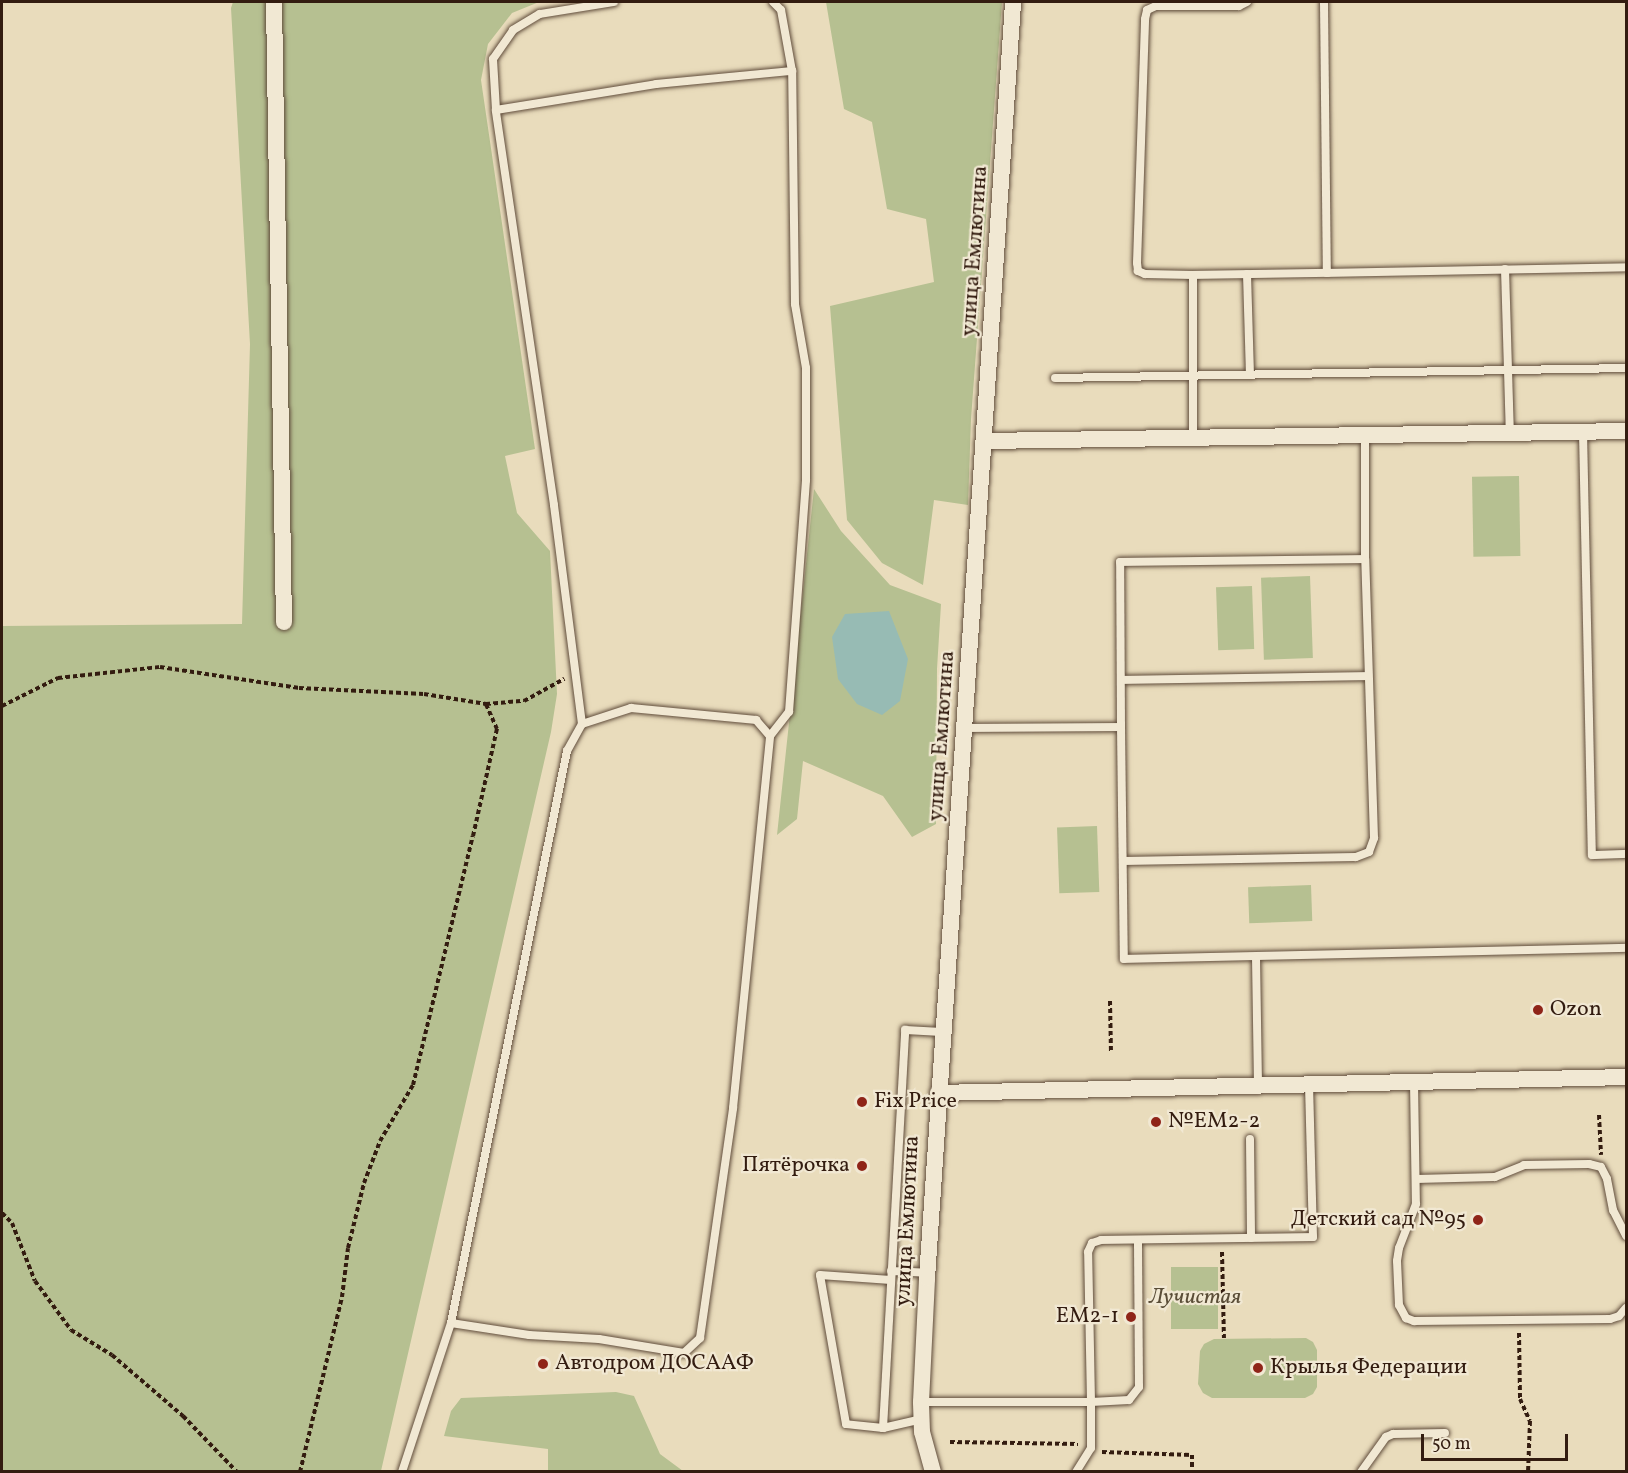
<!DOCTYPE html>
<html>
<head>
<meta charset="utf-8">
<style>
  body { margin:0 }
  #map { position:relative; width:1628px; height:1473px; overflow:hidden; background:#e9dcbc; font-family:Vollkorn,serif }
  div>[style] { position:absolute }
  .green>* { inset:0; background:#b6c091; transform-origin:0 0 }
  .water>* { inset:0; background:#97bbb4 }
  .path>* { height:4px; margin-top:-2px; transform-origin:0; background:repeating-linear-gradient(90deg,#331c10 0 4.5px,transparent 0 7.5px) }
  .roads { filter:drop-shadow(0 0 2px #604c3b) drop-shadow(0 0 2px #604c3b) }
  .lane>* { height:8px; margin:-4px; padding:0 4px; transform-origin:4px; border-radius:4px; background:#f1e8d3 }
  .street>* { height:16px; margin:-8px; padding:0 8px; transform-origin:8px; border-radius:8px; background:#f1e8d3 }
  .dots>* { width:16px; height:16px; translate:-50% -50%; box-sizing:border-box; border:3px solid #f1e8d3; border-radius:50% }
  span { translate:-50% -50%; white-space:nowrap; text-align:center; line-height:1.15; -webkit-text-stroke:4.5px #f1e8d3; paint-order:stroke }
  .street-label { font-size:22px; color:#331c10 }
  .poi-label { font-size:22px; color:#331c10 }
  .left { translate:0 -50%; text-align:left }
  .right { translate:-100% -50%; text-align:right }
  .park-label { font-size:22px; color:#5a4d37; font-style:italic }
  .frame { position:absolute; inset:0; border:3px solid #331c10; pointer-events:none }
  .scale { position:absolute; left:1421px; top:1434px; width:147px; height:27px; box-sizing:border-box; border:3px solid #331c10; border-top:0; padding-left:8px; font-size:18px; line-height:21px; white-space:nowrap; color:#331c10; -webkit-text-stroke:4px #f1e8d3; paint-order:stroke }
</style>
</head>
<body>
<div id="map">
  <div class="green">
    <div style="clip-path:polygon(233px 2px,539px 2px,512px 13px,488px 44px,481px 80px,535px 449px,505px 456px,517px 513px,550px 551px,557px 694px,551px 732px,381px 1471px,2px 1471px,2px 626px,242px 624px,250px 344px,231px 8px)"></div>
    <div style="clip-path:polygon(826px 2px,1002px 2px,971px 419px,968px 505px,934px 500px,923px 585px,882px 563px,847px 520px,830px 306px,934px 282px,926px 219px,887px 209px,872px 122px,844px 109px)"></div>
    <div style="left:1519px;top:476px;width:80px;height:47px;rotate:89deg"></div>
    <div style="clip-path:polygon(814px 489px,841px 531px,890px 585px,941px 604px,937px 669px,936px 824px,912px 837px,883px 796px,803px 761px,797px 819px,777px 835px)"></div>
    <div style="left:1310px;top:576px;width:82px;height:49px;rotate:88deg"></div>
    <div style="left:1252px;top:586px;width:63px;height:36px;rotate:88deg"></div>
    <div style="left:1097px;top:826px;width:66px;height:40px;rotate:88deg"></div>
    <div style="left:1311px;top:885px;width:36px;height:63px;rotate:88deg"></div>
    <div style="left:1171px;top:1267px;width:47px;height:62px"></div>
    <div style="clip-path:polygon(1306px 1338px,1313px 1342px,1317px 1350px,1317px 1387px,1313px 1394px,1305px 1398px,1212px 1398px,1203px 1393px,1198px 1384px,1200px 1351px,1204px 1344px,1214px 1339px)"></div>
    <div style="clip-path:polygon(616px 1392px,634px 1396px,660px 1454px,683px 1471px,548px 1471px,548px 1449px,444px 1436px,451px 1411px,461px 1398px)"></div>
  </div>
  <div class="water">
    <div style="clip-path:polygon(889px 611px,908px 659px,900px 701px,882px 715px,857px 704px,838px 679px,832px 637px,845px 614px)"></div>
  </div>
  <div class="path">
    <div style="left:2px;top:706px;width:63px;rotate:-26.6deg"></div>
    <div style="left:58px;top:678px;width:103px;rotate:-6.2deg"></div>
    <div style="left:160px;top:667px;width:141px;rotate:8.6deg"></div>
    <div style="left:299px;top:688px;width:125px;rotate:2.7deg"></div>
    <div style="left:424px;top:694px;width:63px;rotate:9.2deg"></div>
    <div style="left:486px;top:704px;width:38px;rotate:-5deg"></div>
    <div style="left:524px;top:701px;width:46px;rotate:-28.8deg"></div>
    <div style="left:1110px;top:1001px;width:52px;rotate:88.9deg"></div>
    <div style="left:1599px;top:1115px;width:40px;rotate:87.1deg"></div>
    <div style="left:2px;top:1213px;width:14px;rotate:45deg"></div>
    <div style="left:12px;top:1223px;width:62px;rotate:68.4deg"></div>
    <div style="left:35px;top:1281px;width:61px;rotate:53.7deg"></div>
    <div style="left:71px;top:1330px;width:48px;rotate:31.4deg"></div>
    <div style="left:112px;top:1355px;width:94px;rotate:40.7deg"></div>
    <div style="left:183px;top:1416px;width:78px;rotate:46deg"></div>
    <div style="left:1222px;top:1252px;width:86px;rotate:88.7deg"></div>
    <div style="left:1519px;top:1333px;width:66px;rotate:89.1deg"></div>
    <div style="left:1520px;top:1399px;width:24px;rotate:66deg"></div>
    <div style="left:1530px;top:1421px;width:51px;rotate:92.2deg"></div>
    <div style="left:950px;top:1442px;width:128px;rotate:0.9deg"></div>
    <div style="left:1102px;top:1452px;width:90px;rotate:1.9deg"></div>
    <div style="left:1192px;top:1455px;width:17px;rotate:90deg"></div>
    <div style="left:300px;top:1472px;width:180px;rotate:-76.5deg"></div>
    <div style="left:342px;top:1297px;width:49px;rotate:-83deg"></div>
    <div style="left:348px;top:1248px;width:67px;rotate:-76.2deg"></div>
    <div style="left:364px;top:1183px;width:45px;rotate:-69.1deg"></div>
    <div style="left:380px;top:1141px;width:65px;rotate:-59.5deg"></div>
    <div style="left:413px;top:1085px;width:256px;rotate:-76.5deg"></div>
    <div style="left:473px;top:836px;width:110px;rotate:-77.4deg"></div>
    <div style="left:497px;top:729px;width:27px;rotate:-114deg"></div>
  </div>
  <div class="roads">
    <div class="lane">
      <div style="left:1324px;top:2px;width:271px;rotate:89.4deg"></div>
      <div style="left:1327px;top:273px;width:299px;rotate:-1.1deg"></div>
      <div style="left:496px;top:110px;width:162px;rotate:-9.2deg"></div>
      <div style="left:656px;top:84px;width:137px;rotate:-5.5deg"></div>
      <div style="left:1505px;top:269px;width:164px;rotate:88.3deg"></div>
      <div style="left:1247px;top:274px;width:101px;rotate:88.3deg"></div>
      <div style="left:1193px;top:275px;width:134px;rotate:-0.9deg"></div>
      <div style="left:1055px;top:378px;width:571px;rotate:-1deg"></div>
      <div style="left:1583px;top:432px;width:423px;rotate:88.8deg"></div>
      <div style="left:1592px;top:855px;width:34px;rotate:-2deg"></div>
      <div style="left:1193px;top:438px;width:163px;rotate:-90deg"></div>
      <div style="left:1193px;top:275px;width:48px;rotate:-178.8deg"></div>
      <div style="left:1145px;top:274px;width:8px;rotate:-157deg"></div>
      <div style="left:1138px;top:271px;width:8px;rotate:-97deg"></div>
      <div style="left:1137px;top:263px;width:244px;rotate:-88.1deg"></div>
      <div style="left:1145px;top:19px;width:9px;rotate:-77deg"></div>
      <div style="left:1147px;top:10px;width:10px;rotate:-24deg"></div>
      <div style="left:1156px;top:6px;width:83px"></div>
      <div style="left:1239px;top:6px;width:9px;rotate:-27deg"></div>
      <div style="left:1121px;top:680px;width:247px;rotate:-0.9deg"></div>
      <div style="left:582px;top:724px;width:52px;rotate:-18.1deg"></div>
      <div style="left:631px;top:708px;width:126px;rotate:5.5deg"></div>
      <div style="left:756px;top:720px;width:21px;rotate:49deg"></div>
      <div style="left:1121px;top:727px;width:165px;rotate:-90.3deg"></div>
      <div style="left:1120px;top:562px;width:245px;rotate:-0.7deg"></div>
      <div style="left:965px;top:728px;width:156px;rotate:-0.4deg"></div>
      <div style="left:1121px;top:727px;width:232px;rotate:89.3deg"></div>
      <div style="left:1124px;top:959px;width:502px;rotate:-1.26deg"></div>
      <div style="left:1123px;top:861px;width:233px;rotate:-1deg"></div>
      <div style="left:1356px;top:857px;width:14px;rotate:-21deg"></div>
      <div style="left:1369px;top:852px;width:15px;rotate:-70deg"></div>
      <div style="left:1374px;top:838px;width:279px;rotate:-91.8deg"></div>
      <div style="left:1365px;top:559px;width:124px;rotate:-90deg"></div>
      <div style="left:1256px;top:957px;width:129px;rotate:89.1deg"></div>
      <div style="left:1414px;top:1082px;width:122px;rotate:89.1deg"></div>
      <div style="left:1416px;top:1204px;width:47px;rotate:111.1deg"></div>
      <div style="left:1399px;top:1248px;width:13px;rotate:99deg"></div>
      <div style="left:1397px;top:1261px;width:44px;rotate:87.4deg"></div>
      <div style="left:1399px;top:1305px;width:15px;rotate:62deg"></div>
      <div style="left:1406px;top:1318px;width:9px;rotate:21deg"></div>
      <div style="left:1414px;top:1321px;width:196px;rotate:-0.6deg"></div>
      <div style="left:1610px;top:1319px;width:9px;rotate:-18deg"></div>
      <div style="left:1619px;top:1316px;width:11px;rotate:-49deg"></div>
      <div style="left:1250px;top:1139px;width:99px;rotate:89.4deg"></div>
      <div style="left:1416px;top:1179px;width:79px;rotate:-1.5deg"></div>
      <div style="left:1495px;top:1177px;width:31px;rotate:-22deg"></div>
      <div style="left:1524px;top:1165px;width:65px;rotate:-0.9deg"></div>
      <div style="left:1589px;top:1164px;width:12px;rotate:14deg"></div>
      <div style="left:1601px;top:1167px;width:13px;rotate:63deg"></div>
      <div style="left:1607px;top:1179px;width:32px;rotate:79deg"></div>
      <div style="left:1613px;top:1210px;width:29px;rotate:63deg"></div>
      <div style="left:891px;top:1271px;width:36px;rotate:3deg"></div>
      <div style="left:451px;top:1323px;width:79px;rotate:8.7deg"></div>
      <div style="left:529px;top:1335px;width:70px;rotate:3.3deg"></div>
      <div style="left:599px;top:1339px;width:86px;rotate:9.4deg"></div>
      <div style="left:684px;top:1353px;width:22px;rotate:-43deg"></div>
      <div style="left:700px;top:1338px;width:232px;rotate:-81.8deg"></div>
      <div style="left:733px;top:1108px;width:374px;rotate:-84.3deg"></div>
      <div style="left:770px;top:736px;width:31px;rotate:-52deg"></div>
      <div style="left:789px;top:712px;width:233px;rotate:-85.8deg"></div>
      <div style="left:806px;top:480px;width:112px;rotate:-90deg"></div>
      <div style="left:806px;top:368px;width:65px;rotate:-99.8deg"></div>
      <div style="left:795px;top:304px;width:233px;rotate:-90.7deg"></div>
      <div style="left:792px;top:71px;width:62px;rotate:-100.2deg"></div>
      <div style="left:781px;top:10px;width:11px;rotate:-135deg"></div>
      <div style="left:921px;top:1402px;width:170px"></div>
      <div style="left:1091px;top:1402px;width:150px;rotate:-91.1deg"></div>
      <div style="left:1088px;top:1252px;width:10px;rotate:-66deg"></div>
      <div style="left:1092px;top:1243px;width:9px;rotate:-18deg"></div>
      <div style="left:1101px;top:1240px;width:212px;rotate:-0.8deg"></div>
      <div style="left:1313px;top:1237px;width:152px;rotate:-91.5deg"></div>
      <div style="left:922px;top:1419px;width:40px;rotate:167deg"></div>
      <div style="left:883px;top:1428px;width:399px;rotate:-86.8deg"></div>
      <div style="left:905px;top:1030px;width:37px;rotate:3deg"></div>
      <div style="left:883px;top:1428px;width:37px;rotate:-174deg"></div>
      <div style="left:846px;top:1424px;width:151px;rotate:-99.9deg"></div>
      <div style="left:820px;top:1275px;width:71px;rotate:4deg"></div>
      <div style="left:402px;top:1472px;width:157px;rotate:-71.8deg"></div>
      <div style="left:451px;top:1323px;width:584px;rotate:-78.54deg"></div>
      <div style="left:567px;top:751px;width:31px;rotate:-61deg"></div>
      <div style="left:582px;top:724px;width:221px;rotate:-97.3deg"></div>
      <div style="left:554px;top:505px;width:399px;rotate:-98.4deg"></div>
      <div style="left:496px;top:110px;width:51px;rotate:-93.4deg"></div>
      <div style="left:493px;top:59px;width:35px;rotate:-55deg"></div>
      <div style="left:513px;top:30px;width:31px;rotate:-31deg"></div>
      <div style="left:540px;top:14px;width:75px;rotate:-9.2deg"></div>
      <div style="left:1076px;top:1472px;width:28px;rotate:-58deg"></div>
      <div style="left:1091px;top:1448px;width:46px;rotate:-90deg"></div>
      <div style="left:1091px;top:1402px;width:38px;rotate:-3deg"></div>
      <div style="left:1129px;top:1400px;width:16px;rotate:-52deg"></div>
      <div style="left:1139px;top:1387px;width:147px;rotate:-90.4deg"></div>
      <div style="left:1361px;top:1472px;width:43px;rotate:-54.5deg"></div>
      <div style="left:1386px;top:1437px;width:8px;rotate:-23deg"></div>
      <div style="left:1393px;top:1434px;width:52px;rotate:-1.1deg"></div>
    </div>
    <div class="street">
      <div style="left:274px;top:2px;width:620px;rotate:89.08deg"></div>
      <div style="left:985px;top:441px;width:641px;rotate:-0.89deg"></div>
      <div style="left:938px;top:1093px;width:688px;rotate:-1.33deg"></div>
      <div style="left:933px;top:1472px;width:41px;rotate:-105.4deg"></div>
      <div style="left:922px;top:1432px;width:30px;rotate:-92deg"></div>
      <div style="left:921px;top:1402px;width:124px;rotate:-87.2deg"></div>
      <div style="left:927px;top:1278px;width:1279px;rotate:-86.14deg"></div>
    </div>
  </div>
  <div class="dots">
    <div style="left:1538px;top:1010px;background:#8f2418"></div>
    <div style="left:862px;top:1102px;background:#8f2418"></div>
    <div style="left:1156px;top:1122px;background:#8f2418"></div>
    <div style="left:862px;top:1166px;background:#8f2418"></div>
    <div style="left:1478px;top:1220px;background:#8f2418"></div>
    <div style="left:1131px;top:1317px;background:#8f2418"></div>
    <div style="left:543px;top:1364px;background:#8f2418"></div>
    <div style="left:1258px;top:1368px;background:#8f2418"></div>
  </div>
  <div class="street-label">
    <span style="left:975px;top:251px;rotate:-86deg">улица Емлютина</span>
    <span style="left:942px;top:736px;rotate:-86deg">улица Емлютина</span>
    <span style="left:908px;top:1221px;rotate:-87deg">улица Емлютина</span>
  </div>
  <div class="poi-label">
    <span class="left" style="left:1550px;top:1010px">Ozon</span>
    <span class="left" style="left:874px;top:1102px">Fix Price</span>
    <span class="left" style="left:1168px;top:1122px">№ЕМ2-2</span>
    <span class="right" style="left:850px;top:1166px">Пятёрочка</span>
    <span class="right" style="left:1466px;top:1220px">Детский сад №95</span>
    <span class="right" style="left:1119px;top:1317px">ЕМ2-1</span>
    <span class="left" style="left:555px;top:1364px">Автодром ДОСААФ</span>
    <span class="left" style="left:1270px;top:1368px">Крылья Федерации</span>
  </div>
  <div class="park-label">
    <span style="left:1195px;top:1298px">Лучистая</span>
  </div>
  <div class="frame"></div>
  <div class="scale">50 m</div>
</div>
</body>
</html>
